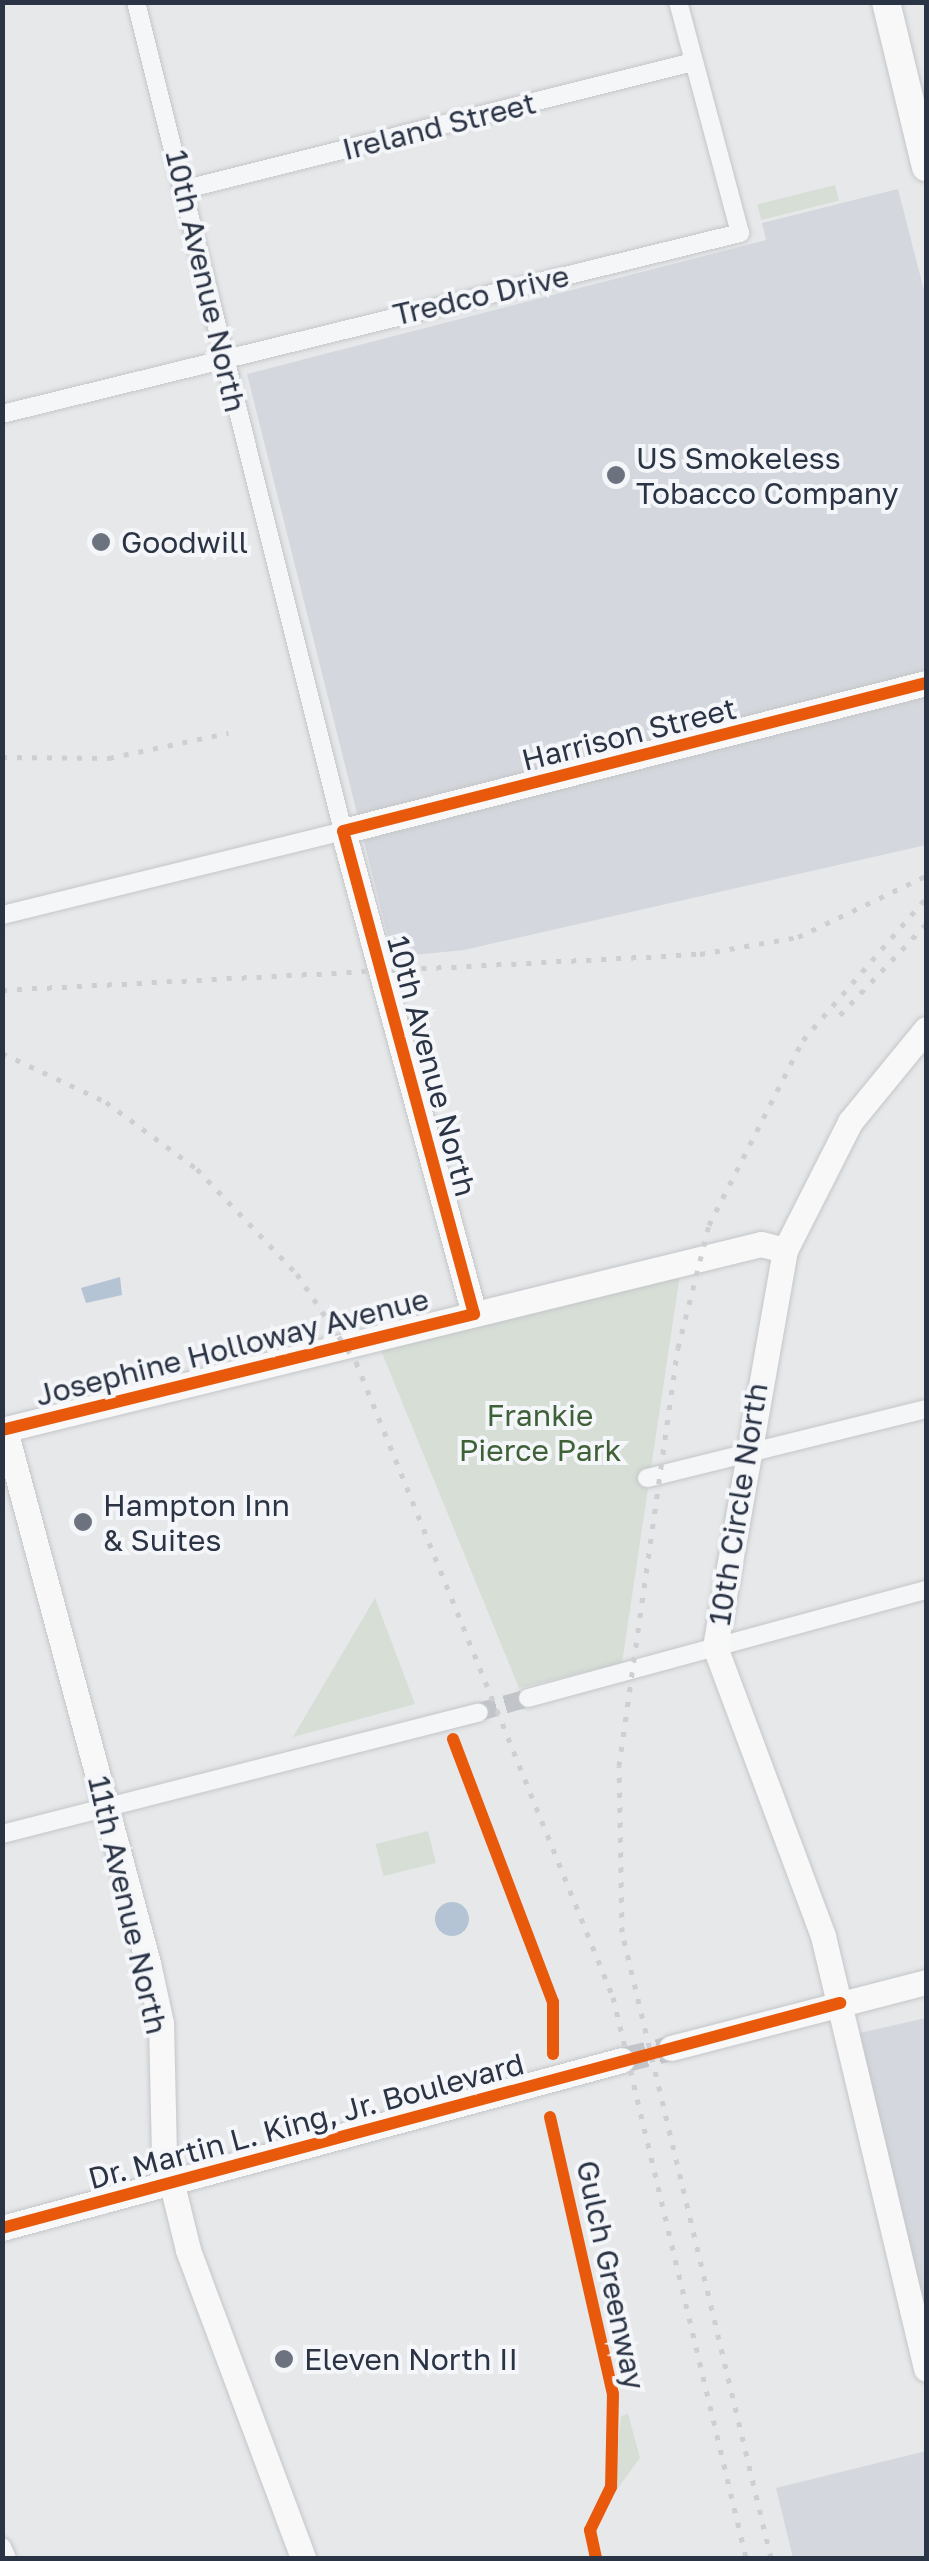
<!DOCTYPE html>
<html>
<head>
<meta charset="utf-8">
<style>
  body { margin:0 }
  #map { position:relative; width:929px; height:2561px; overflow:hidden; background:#e6e8ea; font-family:"Golos Text",sans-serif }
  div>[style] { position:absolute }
  .built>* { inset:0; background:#d4d7dd }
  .green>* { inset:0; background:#d6ded6; transform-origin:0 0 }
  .water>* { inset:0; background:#b4c4d5 }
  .round { border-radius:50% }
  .street-tunnel>* { height:18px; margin-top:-9px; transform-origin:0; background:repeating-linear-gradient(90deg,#c1c4c9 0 18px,transparent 0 27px) }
  .secondary-tunnel>* { height:25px; margin-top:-12.5px; transform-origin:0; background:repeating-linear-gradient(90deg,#c1c4c9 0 25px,transparent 0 37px) }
  .roads { filter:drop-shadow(0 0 2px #c4c6c8) drop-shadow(0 0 2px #c4c6c8) }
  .street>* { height:18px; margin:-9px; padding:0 9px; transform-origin:9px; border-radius:9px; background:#f5f6f7 }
  .secondary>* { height:25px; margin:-12.5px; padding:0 12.5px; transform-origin:12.5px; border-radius:12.5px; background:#f8f8f8 }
  .primary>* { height:28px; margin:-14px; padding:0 14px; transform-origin:14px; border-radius:14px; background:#f8f8f8 }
  .rail>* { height:5px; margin-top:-2.5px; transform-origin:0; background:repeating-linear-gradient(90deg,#cecfd2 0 5px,transparent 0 15px) }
  .cycleway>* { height:12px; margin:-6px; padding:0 6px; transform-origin:6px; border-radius:6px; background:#e8590c }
  .dots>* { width:28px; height:28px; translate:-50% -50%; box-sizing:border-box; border:5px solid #f4f6f9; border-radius:50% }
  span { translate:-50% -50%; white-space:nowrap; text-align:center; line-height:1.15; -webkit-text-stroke:8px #f4f6f9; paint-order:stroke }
  .street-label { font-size:30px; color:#2b3445 }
  .poi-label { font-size:30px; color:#2b3445 }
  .left { translate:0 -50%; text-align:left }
  .park-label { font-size:30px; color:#3f6138 }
  .frame { position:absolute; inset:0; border:5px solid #2b3445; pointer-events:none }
</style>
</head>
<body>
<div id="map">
  <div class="built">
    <div style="clip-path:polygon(898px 189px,926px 298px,926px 845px,464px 950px,393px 957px,247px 374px,766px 240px,762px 223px)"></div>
    <div style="clip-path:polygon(926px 2018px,926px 2331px,855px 2034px)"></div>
    <div style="clip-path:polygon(926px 2451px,926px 2558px,793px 2558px,776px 2488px)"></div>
  </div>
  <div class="green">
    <div style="left:835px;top:185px;width:16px;height:80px;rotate:76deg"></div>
    <div style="clip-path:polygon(680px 1274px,622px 1663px,519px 1688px,380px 1348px)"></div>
    <div style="clip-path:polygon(375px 1598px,415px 1704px,293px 1737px)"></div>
    <div style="left:428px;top:1831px;width:33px;height:54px;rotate:76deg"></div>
    <div style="clip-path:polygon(628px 2414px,640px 2458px,612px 2496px,621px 2416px)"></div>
  </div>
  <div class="water">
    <div style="clip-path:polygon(120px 1277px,122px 1295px,86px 1303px,81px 1288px)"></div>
    <div class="round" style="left:435px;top:1902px;width:34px;height:34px"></div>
  </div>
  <div class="street-tunnel">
    <div style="left:479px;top:1712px;width:51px;rotate:-15.9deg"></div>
  </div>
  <div class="secondary-tunnel">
    <div style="left:622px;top:2060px;width:50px;rotate:-13.8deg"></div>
  </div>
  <div class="roads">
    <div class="street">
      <div style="left:186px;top:189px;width:523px;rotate:-14.06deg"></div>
      <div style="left:2px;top:414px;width:760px;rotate:-13.78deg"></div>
      <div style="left:740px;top:233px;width:239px;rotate:-105deg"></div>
      <div style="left:2px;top:915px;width:351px;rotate:-13.8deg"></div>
      <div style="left:343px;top:831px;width:854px;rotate:-104.02deg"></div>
      <div style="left:647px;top:1478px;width:287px;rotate:-13.9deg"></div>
      <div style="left:528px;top:1698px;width:412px;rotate:-15.2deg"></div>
      <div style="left:2px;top:1834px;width:492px;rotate:-14.3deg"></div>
      <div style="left:2px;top:2547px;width:12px;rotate:66deg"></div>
    </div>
    <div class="secondary">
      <div style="left:926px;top:1029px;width:120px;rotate:129.3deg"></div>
      <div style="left:850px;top:1122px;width:144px;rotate:116.9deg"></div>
      <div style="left:785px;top:1250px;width:403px;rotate:100deg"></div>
      <div style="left:715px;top:1647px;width:309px;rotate:69.5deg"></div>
      <div style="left:823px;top:1936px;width:445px;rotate:76.6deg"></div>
      <div style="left:474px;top:1314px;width:500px;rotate:-105.17deg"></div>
      <div style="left:343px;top:831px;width:601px;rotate:-14.24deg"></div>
      <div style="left:2px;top:1430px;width:781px;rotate:-13.77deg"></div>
      <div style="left:761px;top:1244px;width:25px;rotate:14deg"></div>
      <div style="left:5px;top:1430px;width:552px;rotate:74.98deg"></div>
      <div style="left:148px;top:1963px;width:61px;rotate:77.8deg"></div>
      <div style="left:161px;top:2023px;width:129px;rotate:88.7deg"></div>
      <div style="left:164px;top:2152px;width:101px;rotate:76.2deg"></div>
      <div style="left:188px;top:2250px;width:329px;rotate:69.5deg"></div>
      <div style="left:671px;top:2048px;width:263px;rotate:-14.5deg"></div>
      <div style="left:2px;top:2228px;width:642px;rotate:-15.16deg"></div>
    </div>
    <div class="primary">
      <div style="left:886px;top:2px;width:170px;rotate:76.4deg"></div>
    </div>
  </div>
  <div class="rail">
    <div style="left:2px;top:757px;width:107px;rotate:0.5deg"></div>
    <div style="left:109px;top:758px;width:122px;rotate:-11.9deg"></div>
    <div style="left:2px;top:990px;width:699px;rotate:-2.95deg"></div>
    <div style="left:700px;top:954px;width:99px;rotate:-9.8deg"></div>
    <div style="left:798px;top:937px;width:142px;rotate:-25.5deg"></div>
    <div style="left:840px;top:1015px;width:125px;rotate:-46.6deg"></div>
    <div style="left:2px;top:1053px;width:115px;rotate:25.2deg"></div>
    <div style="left:106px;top:1102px;width:113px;rotate:36.4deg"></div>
    <div style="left:197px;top:1169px;width:145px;rotate:46.4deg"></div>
    <div style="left:297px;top:1274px;width:106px;rotate:56.2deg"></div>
    <div style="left:356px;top:1362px;width:685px;rotate:67.97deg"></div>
    <div style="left:613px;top:1997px;width:577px;rotate:76.66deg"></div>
    <div style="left:771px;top:2558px;width:643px;rotate:-103.39deg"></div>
    <div style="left:622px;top:1932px;width:166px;rotate:-91deg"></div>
    <div style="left:619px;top:1766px;width:422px;rotate:-82deg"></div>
    <div style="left:678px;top:1348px;width:127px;rotate:-75.9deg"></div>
    <div style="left:709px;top:1225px;width:208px;rotate:-63.1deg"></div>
    <div style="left:803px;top:1040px;width:188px;rotate:-49.1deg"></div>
  </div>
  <div class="cycleway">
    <div style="left:2px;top:1430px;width:486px;rotate:-13.8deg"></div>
    <div style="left:474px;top:1314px;width:500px;rotate:-105.17deg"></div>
    <div style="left:343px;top:831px;width:601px;rotate:-14.24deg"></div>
    <div style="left:453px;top:1739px;width:281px;rotate:69.2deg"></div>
    <div style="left:553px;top:2002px;width:52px;rotate:90deg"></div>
    <div style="left:550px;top:2117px;width:284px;rotate:77.2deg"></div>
    <div style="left:613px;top:2394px;width:93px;rotate:91.2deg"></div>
    <div style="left:611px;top:2487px;width:48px;rotate:116deg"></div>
    <div style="left:590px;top:2530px;width:29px;rotate:78deg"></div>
    <div style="left:2px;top:2228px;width:868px;rotate:-15.03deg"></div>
  </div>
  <div class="dots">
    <div style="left:616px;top:475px;background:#6c737f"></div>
    <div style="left:101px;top:542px;background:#6c737f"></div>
    <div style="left:83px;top:1522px;background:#6c737f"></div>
    <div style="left:284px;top:2359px;background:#6c737f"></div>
  </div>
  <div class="street-label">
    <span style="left:439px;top:126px;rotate:-14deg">Ireland Street</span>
    <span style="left:206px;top:281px;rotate:77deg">10th Avenue North</span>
    <span style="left:481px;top:295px;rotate:-13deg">Tredco Drive</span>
    <span style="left:629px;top:734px;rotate:-14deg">Harrison Street</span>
    <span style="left:432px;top:1066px;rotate:75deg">10th Avenue North</span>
    <span style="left:232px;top:1347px;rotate:-14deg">Josephine Holloway Avenue</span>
    <span style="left:738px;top:1504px;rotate:-81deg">10th Circle North</span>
    <span style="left:128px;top:1905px;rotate:77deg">11th Avenue North</span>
    <span style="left:306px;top:2121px;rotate:-15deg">Dr. Martin L. King, Jr. Boulevard</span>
    <span style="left:611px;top:2275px;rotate:78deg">Gulch Greenway</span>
  </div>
  <div class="poi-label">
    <span class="left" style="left:636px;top:475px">US Smokeless<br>Tobacco Company</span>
    <span class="left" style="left:121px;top:542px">Goodwill</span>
    <span class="left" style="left:103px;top:1522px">Hampton Inn<br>&amp; Suites</span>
    <span class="left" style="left:304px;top:2359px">Eleven North II</span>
  </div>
  <div class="park-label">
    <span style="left:540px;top:1432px">Frankie<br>Pierce Park</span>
  </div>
  <div class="frame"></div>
</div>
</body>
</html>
